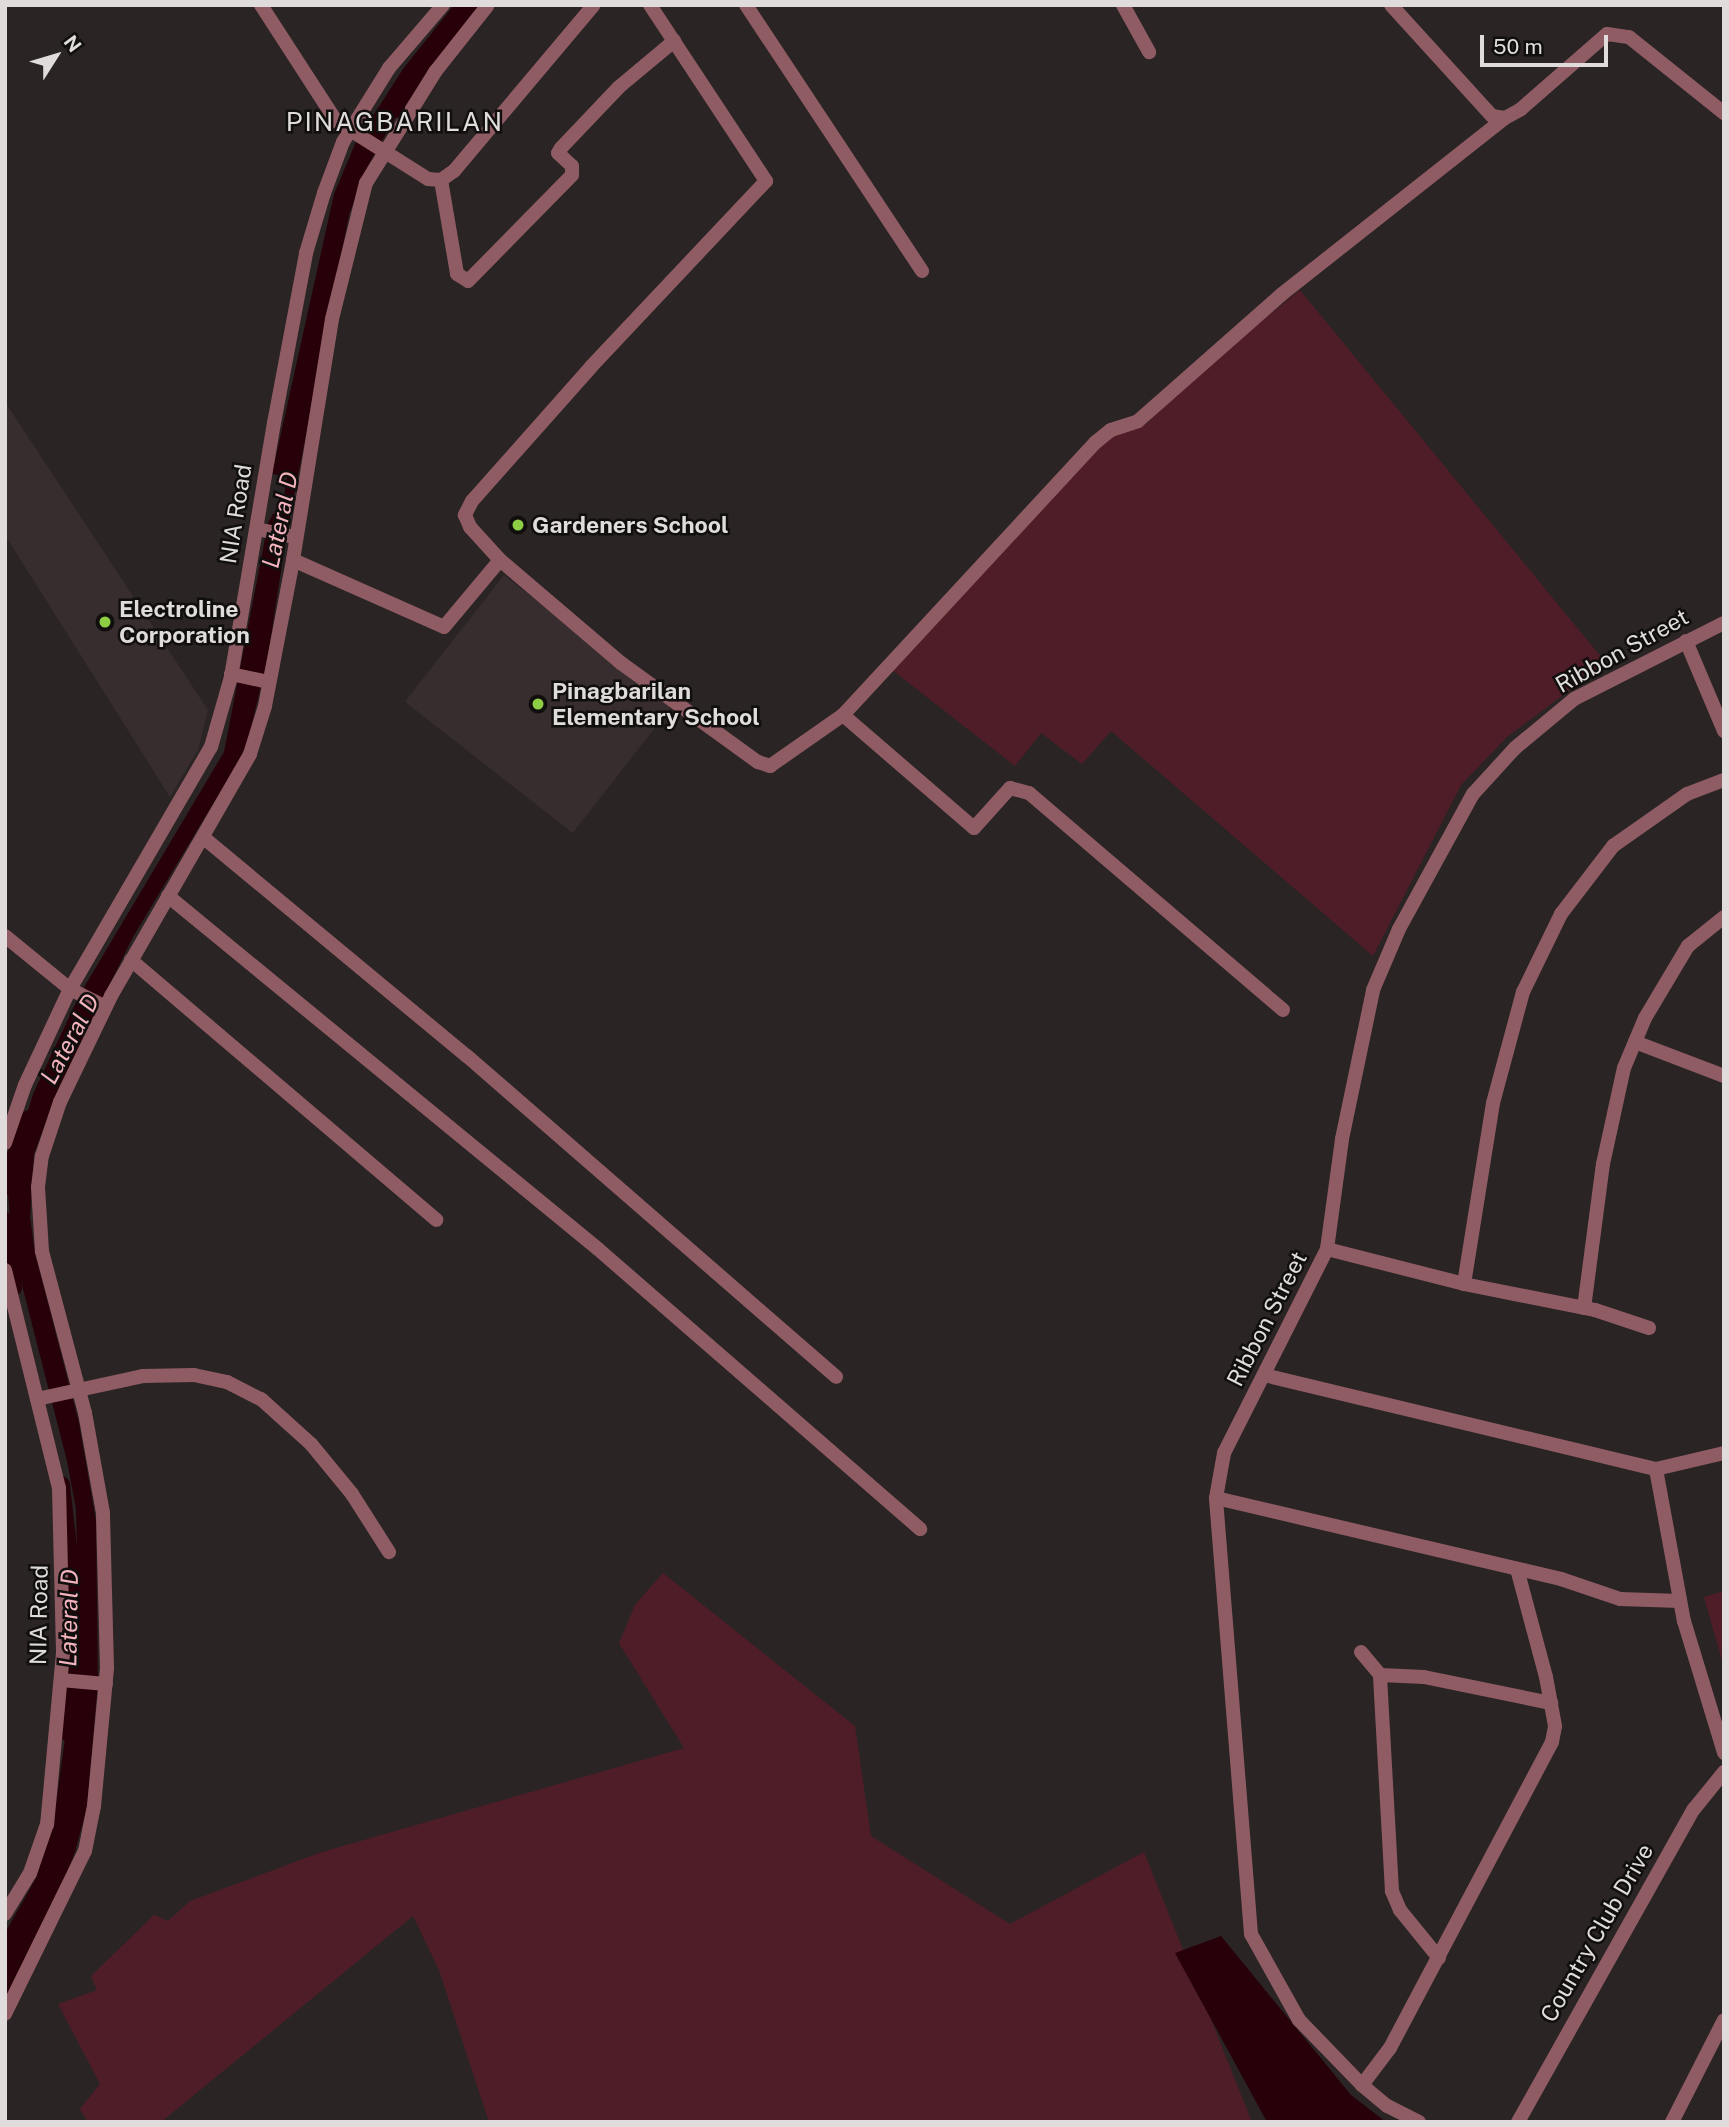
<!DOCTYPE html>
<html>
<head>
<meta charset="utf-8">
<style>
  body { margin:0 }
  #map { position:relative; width:1729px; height:2127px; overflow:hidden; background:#2a2425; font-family:"Public Sans",sans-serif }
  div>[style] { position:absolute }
  .built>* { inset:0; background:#382d2e; transform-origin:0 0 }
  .green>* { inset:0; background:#4f1d28 }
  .water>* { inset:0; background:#280009 }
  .canal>* { height:18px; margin:-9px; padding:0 9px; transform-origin:9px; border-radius:9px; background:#280009 }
  .minor>* { height:14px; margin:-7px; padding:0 7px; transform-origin:7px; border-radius:7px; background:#905c64 }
  .dots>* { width:19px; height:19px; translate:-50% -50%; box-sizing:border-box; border:4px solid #110e0e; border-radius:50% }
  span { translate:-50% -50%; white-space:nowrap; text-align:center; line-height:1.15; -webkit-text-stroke:5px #110e0e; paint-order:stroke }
  .street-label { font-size:23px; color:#e0dcdc }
  .poi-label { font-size:23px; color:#e0dcdc; font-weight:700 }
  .left { translate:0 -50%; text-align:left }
  .water-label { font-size:24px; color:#f4b4bd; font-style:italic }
  .quarter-label { font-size:26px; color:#e0dcdc; letter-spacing:2px }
  .frame { position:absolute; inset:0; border:7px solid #e0dcdc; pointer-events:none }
  .north { position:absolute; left:21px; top:21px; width:70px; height:70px; -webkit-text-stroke:5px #110e0e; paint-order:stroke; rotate:53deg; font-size:19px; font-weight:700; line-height:28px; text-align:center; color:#e0dcdc }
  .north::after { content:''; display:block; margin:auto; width:24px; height:32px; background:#e0dcdc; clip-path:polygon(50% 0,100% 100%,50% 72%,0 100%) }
  .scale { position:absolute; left:1480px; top:35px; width:128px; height:32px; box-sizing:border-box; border:4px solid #e0dcdc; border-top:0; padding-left:9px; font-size:21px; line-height:24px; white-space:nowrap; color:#e0dcdc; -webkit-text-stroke:5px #110e0e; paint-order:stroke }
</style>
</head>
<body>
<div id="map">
  <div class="built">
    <div style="clip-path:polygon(5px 402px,208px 710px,198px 750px,170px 797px,5px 535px)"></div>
    <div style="left:504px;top:575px;width:213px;height:161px;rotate:38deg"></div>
  </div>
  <div class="green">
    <div style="clip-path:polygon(1300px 290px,1606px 663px,1507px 737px,1461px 785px,1373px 956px,1111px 731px,1082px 764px,1041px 733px,1015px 766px,891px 669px,1112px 433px,1145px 425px,1217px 357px)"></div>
    <div style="clip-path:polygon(663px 1573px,855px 1726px,871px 1836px,1010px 1924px,1144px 1852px,1252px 2122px,489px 2122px,439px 1970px,413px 1916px,161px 2122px,88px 2122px,80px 2109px,100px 2084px,58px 2004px,97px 1990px,91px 1976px,154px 1915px,168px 1921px,190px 1901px,322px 1852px,684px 1748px,619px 1643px,635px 1605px)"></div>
    <div style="clip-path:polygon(1724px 1591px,1724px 1668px,1704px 1597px)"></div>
  </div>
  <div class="water">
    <div style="clip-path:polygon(454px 5px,476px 5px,423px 69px,366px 169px,349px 215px,287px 532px,268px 656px,246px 749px,133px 937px,58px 1089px,34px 1154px,30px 1217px,35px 1253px,79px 1423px,96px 1521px,98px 1683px,87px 1807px,75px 1852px,57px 1898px,5px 2000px,5px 1933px,36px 1878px,53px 1826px,75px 1666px,78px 1591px,76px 1509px,67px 1461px,13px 1250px,8px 1194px,13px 1161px,33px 1094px,80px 994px,224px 752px,268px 523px,273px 514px,281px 515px,287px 477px,272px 474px,334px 194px,355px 144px,403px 69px)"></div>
    <div style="clip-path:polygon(1221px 1936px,1351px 2095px,1386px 2122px,1267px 2122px,1175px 1953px)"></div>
  </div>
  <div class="canal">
    <div style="left:398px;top:109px;width:129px;rotate:-53.5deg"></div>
    <div style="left:5px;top:1186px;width:71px;rotate:-70.3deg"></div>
    <div style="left:5px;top:1221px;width:67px;rotate:83.2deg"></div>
    <div style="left:61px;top:1485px;width:99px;rotate:83.6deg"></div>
    <div style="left:72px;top:1583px;width:150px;rotate:91.1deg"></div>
  </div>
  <div class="minor">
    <div style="left:261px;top:5px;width:138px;rotate:57.1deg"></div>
    <div style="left:336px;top:121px;width:109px;rotate:32.2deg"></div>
    <div style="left:428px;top:179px;width:13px;rotate:4deg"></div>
    <div style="left:441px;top:180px;width:16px;rotate:-35deg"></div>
    <div style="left:454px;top:171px;width:217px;rotate:-49.9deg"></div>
    <div style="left:650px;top:5px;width:211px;rotate:56.6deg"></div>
    <div style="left:766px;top:181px;width:255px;rotate:133.3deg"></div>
    <div style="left:591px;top:367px;width:179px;rotate:131.6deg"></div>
    <div style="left:472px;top:501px;width:16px;rotate:117deg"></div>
    <div style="left:465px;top:515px;width:13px;rotate:67deg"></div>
    <div style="left:470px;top:527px;width:45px;rotate:47.7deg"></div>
    <div style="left:500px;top:560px;width:159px;rotate:40.4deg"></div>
    <div style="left:621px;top:663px;width:169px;rotate:35.9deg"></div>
    <div style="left:758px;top:762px;width:13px;rotate:18deg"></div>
    <div style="left:770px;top:766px;width:89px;rotate:-34.9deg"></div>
    <div style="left:843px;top:715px;width:372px;rotate:-47.2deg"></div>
    <div style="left:1096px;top:442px;width:19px;rotate:-39deg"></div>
    <div style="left:1111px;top:430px;width:28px;rotate:-18deg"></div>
    <div style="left:1138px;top:421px;width:192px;rotate:-41.4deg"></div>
    <div style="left:1282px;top:294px;width:284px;rotate:-38.3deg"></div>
    <div style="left:746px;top:5px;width:319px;rotate:56.5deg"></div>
    <div style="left:1123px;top:5px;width:54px;rotate:61deg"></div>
    <div style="left:1391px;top:5px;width:150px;rotate:47.7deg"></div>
    <div style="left:1492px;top:116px;width:13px;rotate:9deg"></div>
    <div style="left:1505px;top:118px;width:18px;rotate:-29deg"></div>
    <div style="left:1521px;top:109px;width:114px;rotate:-41.1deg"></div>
    <div style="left:1607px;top:34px;width:22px;rotate:8deg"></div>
    <div style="left:1629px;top:37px;width:122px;rotate:38.7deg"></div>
    <div style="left:441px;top:180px;width:95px;rotate:80.3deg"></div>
    <div style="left:457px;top:274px;width:13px;rotate:32deg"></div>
    <div style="left:468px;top:281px;width:148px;rotate:-45.5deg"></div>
    <div style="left:572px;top:175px;width:9px;rotate:-90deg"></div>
    <div style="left:572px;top:166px;width:19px;rotate:-137deg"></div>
    <div style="left:558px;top:153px;width:6px;rotate:-59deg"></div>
    <div style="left:561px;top:148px;width:84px;rotate:-46.4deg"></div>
    <div style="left:619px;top:87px;width:72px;rotate:-39.9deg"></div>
    <div style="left:257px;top:529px;width:39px;rotate:12deg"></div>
    <div style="left:293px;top:560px;width:165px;rotate:23.9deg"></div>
    <div style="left:444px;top:627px;width:87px;rotate:-50.1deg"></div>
    <div style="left:1686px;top:641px;width:98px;rotate:67.1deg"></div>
    <div style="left:231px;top:674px;width:39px;rotate:12deg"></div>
    <div style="left:843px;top:715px;width:173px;rotate:40.8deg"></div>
    <div style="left:974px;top:828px;width:54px;rotate:-48deg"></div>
    <div style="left:1010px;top:788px;width:20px;rotate:15deg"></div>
    <div style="left:1029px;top:793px;width:334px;rotate:40.5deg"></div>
    <div style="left:204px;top:838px;width:342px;rotate:39.7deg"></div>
    <div style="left:467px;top:1056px;width:489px;rotate:41deg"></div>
    <div style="left:168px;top:896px;width:556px;rotate:39.38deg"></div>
    <div style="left:598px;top:1249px;width:427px;rotate:41deg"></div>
    <div style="left:5px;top:936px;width:84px;rotate:39.2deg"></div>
    <div style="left:70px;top:989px;width:40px;rotate:26.6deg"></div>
    <div style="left:131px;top:960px;width:401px;rotate:40.4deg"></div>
    <div style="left:1635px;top:1042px;width:95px;rotate:20.9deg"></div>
    <div style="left:5px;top:1143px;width:61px;rotate:-71deg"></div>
    <div style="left:25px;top:1085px;width:106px;rotate:-64.9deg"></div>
    <div style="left:70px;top:989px;width:280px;rotate:-59.8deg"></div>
    <div style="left:211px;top:747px;width:73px;rotate:-74.1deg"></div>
    <div style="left:231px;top:677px;width:258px;rotate:-80.4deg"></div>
    <div style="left:274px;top:423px;width:173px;rotate:-79.3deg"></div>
    <div style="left:306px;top:253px;width:63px;rotate:-73.3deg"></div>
    <div style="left:324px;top:193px;width:54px;rotate:-69.6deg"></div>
    <div style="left:343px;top:142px;width:87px;rotate:-58.1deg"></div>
    <div style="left:389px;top:68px;width:83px;rotate:-49.4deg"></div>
    <div style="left:1327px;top:1249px;width:141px;rotate:14.3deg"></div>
    <div style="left:1464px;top:1284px;width:134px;rotate:11.2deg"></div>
    <div style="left:1595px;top:1310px;width:57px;rotate:18.4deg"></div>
    <div style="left:5px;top:1270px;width:225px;rotate:76.1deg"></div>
    <div style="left:59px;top:1488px;width:165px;rotate:88.6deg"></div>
    <div style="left:63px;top:1653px;width:172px;rotate:95.3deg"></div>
    <div style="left:47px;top:1824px;width:52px;rotate:109.1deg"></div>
    <div style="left:30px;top:1873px;width:48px;rotate:121.4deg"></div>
    <div style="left:1464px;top:1284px;width:183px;rotate:-80.9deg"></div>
    <div style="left:1493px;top:1103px;width:115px;rotate:-74.9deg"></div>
    <div style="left:1523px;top:992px;width:87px;rotate:-64deg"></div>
    <div style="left:1561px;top:914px;width:86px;rotate:-52.6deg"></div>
    <div style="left:1613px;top:846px;width:90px;rotate:-35.1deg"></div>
    <div style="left:1687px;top:794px;width:40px;rotate:-21deg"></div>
    <div style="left:1584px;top:1308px;width:145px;rotate:-82.5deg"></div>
    <div style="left:1603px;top:1164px;width:98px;rotate:-77.7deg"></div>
    <div style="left:1624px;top:1068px;width:54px;rotate:-67.2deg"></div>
    <div style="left:1645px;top:1018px;width:84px;rotate:-59.2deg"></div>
    <div style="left:1688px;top:946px;width:46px;rotate:-38.9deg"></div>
    <div style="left:1264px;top:1375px;width:403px;rotate:13.5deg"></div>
    <div style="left:1656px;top:1469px;width:70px;rotate:-13.2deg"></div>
    <div style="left:37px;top:1399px;width:108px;rotate:-12.2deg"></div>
    <div style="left:143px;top:1376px;width:51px;rotate:-1.1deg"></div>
    <div style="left:194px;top:1375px;width:34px;rotate:12deg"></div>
    <div style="left:227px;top:1382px;width:38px;rotate:27deg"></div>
    <div style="left:261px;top:1399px;width:67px;rotate:42deg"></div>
    <div style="left:311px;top:1444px;width:65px;rotate:50.6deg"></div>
    <div style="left:352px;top:1494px;width:69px;rotate:57.5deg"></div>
    <div style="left:1656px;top:1469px;width:155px;rotate:79.6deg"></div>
    <div style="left:1684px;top:1621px;width:138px;rotate:73.1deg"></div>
    <div style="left:1216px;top:1498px;width:354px;rotate:13.2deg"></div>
    <div style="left:1561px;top:1579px;width:62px;rotate:18.7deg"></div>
    <div style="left:1620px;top:1599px;width:60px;rotate:1.9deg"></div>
    <div style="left:1361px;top:1652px;width:30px;rotate:50deg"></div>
    <div style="left:61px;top:1680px;width:45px;rotate:5.1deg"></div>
    <div style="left:1439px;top:1958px;width:62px;rotate:-129.1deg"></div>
    <div style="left:1400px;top:1910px;width:21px;rotate:-113deg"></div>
    <div style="left:1392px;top:1891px;width:216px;rotate:-93.2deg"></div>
    <div style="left:1380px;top:1675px;width:44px;rotate:2.6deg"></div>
    <div style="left:1424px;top:1677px;width:130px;rotate:11.6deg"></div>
    <div style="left:5px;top:2014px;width:182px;rotate:-63.9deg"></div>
    <div style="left:85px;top:1851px;width:46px;rotate:-78.7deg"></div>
    <div style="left:94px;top:1806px;width:139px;rotate:-84.6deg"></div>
    <div style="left:107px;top:1668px;width:155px;rotate:-91.5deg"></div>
    <div style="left:103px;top:1513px;width:102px;rotate:-100.2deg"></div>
    <div style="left:85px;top:1413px;width:168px;rotate:-104.9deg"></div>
    <div style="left:42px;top:1251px;width:64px;rotate:-93.6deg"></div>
    <div style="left:38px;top:1187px;width:31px;rotate:-83deg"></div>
    <div style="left:42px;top:1156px;width:57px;rotate:-71.6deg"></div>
    <div style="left:60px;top:1102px;width:118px;rotate:-64.3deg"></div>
    <div style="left:111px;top:996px;width:279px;rotate:-60.1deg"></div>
    <div style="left:250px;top:754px;width:50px;rotate:-72.6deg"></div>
    <div style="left:265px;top:706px;width:149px;rotate:-79.1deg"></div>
    <div style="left:293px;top:560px;width:244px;rotate:-80.8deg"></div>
    <div style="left:332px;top:319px;width:140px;rotate:-76deg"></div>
    <div style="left:366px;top:183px;width:131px;rotate:-58.1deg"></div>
    <div style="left:435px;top:72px;width:85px;rotate:-51.7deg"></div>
    <div style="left:1362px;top:2085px;width:46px;rotate:-52.9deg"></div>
    <div style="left:1390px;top:2048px;width:346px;rotate:-62.1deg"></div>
    <div style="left:1552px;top:1742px;width:16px;rotate:-79deg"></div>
    <div style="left:1555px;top:1726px;width:50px;rotate:-100.4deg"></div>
    <div style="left:1546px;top:1677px;width:112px;rotate:-105deg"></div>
    <div style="left:1419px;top:2122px;width:36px;rotate:-153deg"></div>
    <div style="left:1387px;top:2106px;width:33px;rotate:-140deg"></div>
    <div style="left:1362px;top:2085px;width:91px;rotate:-134.1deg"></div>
    <div style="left:1299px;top:2020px;width:98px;rotate:-119.2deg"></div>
    <div style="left:1251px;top:1934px;width:437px;rotate:-94.6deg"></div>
    <div style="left:1216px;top:1498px;width:46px;rotate:-79.9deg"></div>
    <div style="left:1224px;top:1453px;width:229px;rotate:-63.2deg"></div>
    <div style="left:1327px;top:1249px;width:111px;rotate:-82.2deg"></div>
    <div style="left:1342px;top:1139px;width:152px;rotate:-78.2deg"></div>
    <div style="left:1373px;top:990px;width:66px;rotate:-66.9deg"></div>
    <div style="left:1399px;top:929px;width:154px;rotate:-61.3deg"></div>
    <div style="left:1473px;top:794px;width:62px;rotate:-47.6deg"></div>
    <div style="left:1515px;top:748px;width:77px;rotate:-39.7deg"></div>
    <div style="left:1574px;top:699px;width:168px;rotate:-26.9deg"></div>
    <div style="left:1518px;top:2122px;width:359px;rotate:-60.7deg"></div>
    <div style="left:1694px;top:1809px;width:48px;rotate:-51deg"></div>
    <div style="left:1672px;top:2122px;width:114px;rotate:-63deg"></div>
  </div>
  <div class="dots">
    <div style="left:518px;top:525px;background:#8dce44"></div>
    <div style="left:105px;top:622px;background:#8dce44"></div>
    <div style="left:538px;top:704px;background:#8dce44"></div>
  </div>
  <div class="street-label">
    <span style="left:236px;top:514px;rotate:-81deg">NIA Road</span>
    <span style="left:1622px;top:651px;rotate:-29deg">Ribbon Street</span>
    <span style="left:1267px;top:1319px;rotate:-63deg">Ribbon Street</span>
    <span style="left:39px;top:1615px;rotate:-89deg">NIA Road</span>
    <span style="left:1597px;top:1933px;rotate:-60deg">Country Club Drive</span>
  </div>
  <div class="poi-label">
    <span class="left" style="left:532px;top:525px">Gardeners School</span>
    <span class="left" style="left:119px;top:622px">Electroline<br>Corporation</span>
    <span class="left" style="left:552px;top:704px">Pinagbarilan<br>Elementary School</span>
  </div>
  <div class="water-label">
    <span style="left:280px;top:520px;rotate:-78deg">Lateral D</span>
    <span style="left:70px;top:1039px;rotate:-62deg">Lateral D</span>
    <span style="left:69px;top:1618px;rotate:-89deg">Lateral D</span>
  </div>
  <div class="quarter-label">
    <span style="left:395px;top:122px">PINAGBARILAN</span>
  </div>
  <div class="frame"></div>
  <div class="north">N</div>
  <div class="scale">50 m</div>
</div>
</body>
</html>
